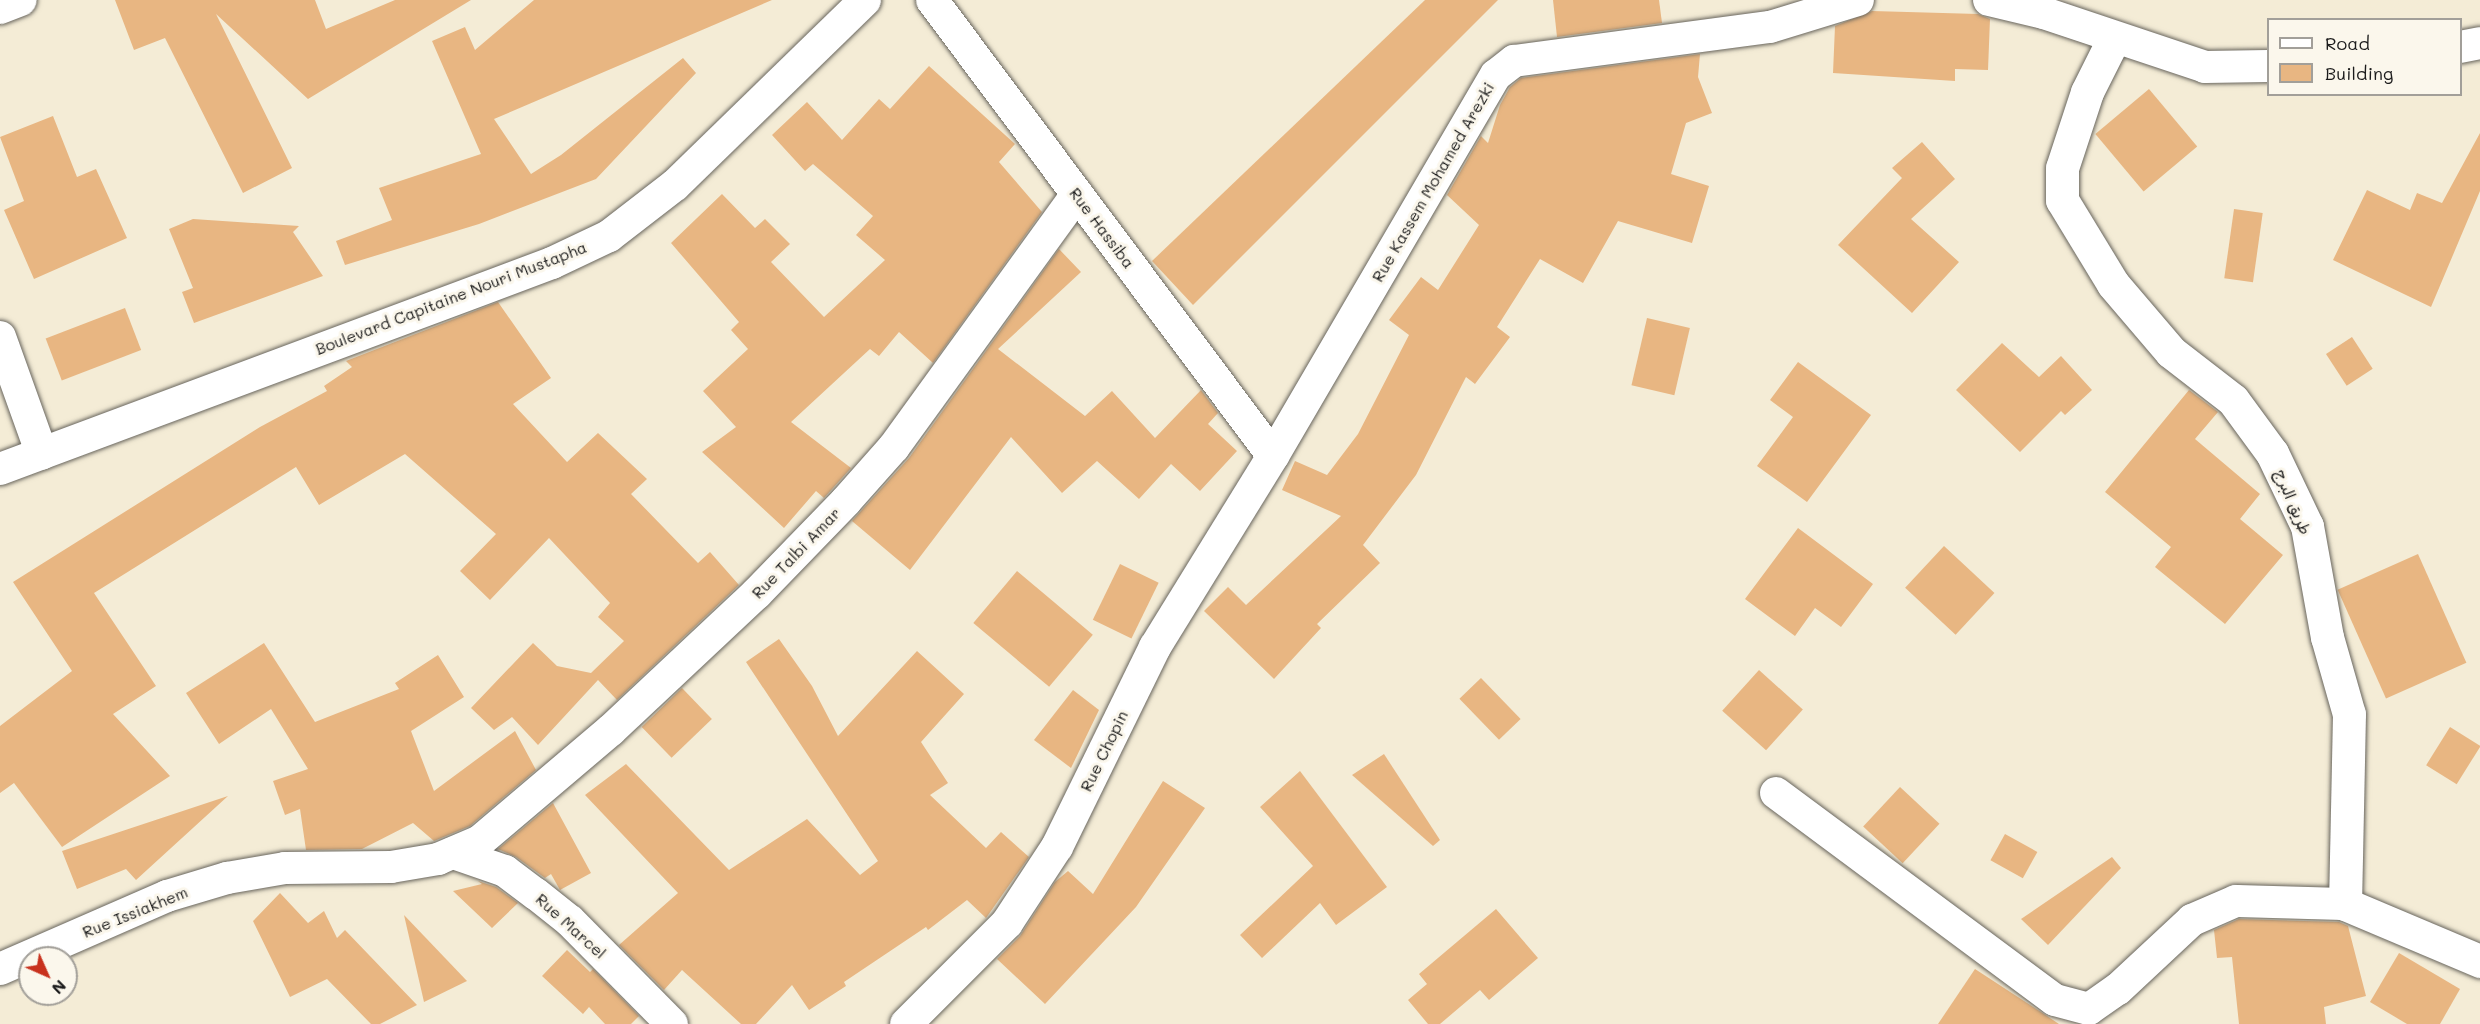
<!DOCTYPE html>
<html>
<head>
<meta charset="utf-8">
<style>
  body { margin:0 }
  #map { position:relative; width:2480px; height:1024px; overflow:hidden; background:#f4ecd6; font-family:Mali,"Playpen Sans Arabic",sans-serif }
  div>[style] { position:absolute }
  .building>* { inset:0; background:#e8b682; transform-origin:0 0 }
  .roads { filter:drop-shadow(0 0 2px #68655d) drop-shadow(0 0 2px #68655d) }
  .minor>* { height:32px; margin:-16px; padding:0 16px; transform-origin:16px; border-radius:16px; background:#fff }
  .tertiary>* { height:33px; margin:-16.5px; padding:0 16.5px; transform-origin:16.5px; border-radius:16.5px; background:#fff }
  span { translate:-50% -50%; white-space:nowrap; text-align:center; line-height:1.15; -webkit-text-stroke:6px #fbf7ec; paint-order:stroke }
  .street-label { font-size:16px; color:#1c1c1c }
  .legend { position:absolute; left:2267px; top:18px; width:195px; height:78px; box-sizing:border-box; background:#fbf7ec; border:2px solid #a29f99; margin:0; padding:8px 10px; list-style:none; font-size:18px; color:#1c1c1c }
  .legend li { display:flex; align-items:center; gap:12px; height:30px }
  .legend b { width:30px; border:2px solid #a29f99 }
  .north { position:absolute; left:18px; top:946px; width:60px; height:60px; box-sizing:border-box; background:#fbf7ec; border:2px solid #a29f99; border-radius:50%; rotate:135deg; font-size:16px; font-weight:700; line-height:24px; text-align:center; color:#1c1c1c }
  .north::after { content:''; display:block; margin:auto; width:21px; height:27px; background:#c8321e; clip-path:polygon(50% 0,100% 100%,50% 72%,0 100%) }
</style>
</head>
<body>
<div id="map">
  <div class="building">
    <div style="clip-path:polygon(115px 0,315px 0,326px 29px,395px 0,471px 0,308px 99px,216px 14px,292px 168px,243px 193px,165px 38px,134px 50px)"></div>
    <div style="clip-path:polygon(534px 0,772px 0,494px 119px,531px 174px,561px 155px,683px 58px,696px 73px,596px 179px,479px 224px,345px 265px,336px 241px,392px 220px,379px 188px,481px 154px,432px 41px,465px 27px,475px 50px)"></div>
    <div style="clip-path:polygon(1425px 0,1498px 0,1193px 305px,1152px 261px)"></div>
    <div style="clip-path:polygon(1553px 0,1659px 0,1662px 23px,1557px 37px)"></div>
    <div style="clip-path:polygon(1872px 11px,1978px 14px,1990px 19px,1988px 70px,1955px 69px,1955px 81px,1833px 73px,1835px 26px)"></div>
    <div style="clip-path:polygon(1700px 54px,1698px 77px,1712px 113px,1686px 123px,1671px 174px,1709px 186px,1692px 243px,1618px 221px,1583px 283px,1540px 259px,1497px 327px,1510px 337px,1475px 384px,1466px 377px,1416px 475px,1363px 545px,1380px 563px,1317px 624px,1321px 628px,1274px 679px,1204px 611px,1228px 587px,1246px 605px,1341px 516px,1282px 490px,1295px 461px,1327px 475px,1358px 434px,1409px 335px,1389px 320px,1421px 277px,1438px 290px,1479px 225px,1447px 195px,1481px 136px,1488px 143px,1500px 105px,1510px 87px,1521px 78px)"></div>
    <div style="clip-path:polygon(929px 66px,1015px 144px,999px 162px,1042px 212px,933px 363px,899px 332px,879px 356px,870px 349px,791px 422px,851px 468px,824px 498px,816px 491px,784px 528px,702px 452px,736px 427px,703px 391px,748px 349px,731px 330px,739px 322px,671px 243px,722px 194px,755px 228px,765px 219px,790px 244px,771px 262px,824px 317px,885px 260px,856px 235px,873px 216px,813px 164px,805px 171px,772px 135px,807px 102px,842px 140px,879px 99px,890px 109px)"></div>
    <div style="left:2149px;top:89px;width:75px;height:70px;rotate:50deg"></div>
    <div style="clip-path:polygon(53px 116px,77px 177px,96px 169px,127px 238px,34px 279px,4px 210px,24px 201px,0 137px)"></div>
    <div style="clip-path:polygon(2480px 133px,2480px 191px,2431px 307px,2333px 260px,2367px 190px,2410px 210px,2417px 193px,2442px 203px)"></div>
    <div style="clip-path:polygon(1922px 142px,1955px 179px,1911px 219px,1959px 262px,1912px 313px,1838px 245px,1902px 178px,1892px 168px)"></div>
    <div style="left:2234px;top:209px;width:29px;height:70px;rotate:8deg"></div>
    <div style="clip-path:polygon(193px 219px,299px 226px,293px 232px,323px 276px,194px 323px,182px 292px,193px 288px,169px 229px)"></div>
    <div style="clip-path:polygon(1059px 249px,1081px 272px,998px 349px,1085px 416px,1112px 391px,1155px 438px,1201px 390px,1218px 413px,1208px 424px,1237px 451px,1200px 491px,1171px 464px,1139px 499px,1097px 461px,1062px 493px,1011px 437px,910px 570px,852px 521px,909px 458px)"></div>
    <div style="clip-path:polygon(498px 302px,551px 378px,513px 404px,567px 462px,598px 433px,647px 479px,631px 494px,698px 563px,710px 552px,739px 585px,617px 700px,598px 680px,538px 745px,512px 717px,494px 730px,471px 708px,533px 643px,557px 666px,591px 673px,624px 641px,598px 617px,610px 603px,549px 538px,490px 600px,460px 571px,496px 534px,405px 454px,319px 505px,296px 467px,94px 593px,156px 686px,113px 714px,170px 776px,62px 847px,14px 783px,0 793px,0 726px,72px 671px,13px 582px,260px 427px,327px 391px,324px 386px,352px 367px,346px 361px)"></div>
    <div style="left:125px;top:308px;width:45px;height:85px;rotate:69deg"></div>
    <div style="left:1647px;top:318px;width:44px;height:69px;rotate:13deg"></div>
    <div style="left:2352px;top:337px;width:38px;height:31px;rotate:57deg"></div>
    <div style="clip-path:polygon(2002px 343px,2039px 377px,2061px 356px,2092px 390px,2065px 415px,2061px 411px,2020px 452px,1956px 390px)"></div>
    <div style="clip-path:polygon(1798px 362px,1871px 415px,1807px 502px,1757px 466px,1793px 417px,1770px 400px)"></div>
    <div style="clip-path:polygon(2189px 390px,2218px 412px,2195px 439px,2260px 494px,2240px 519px,2283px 555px,2225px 624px,2155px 567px,2171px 547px,2105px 492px)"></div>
    <div style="clip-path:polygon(1798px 528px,1873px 584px,1841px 627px,1815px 608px,1795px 636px,1745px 599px)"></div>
    <div style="left:1944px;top:546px;width:69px;height:57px;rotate:43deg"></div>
    <div style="left:2418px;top:554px;width:119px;height:88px;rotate:66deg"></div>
    <div style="left:1120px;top:564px;width:43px;height:62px;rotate:26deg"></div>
    <div style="left:1017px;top:571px;width:99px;height:68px;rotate:40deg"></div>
    <div style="clip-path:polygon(779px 639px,812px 686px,838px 736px,917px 651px,964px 694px,921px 742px,948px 783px,930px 795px,986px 848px,1001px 832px,1029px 857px,986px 918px,967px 900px,928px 930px,926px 927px,844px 982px,846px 986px,809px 1010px,792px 985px,756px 1024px,741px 1024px,682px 970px,664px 990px,619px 945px,678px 893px,585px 795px,626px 764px,729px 870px,807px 819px,860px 875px,878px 861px,746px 662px)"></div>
    <div style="clip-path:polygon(264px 643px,315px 722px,399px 689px,395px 683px,438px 655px,464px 697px,411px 731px,434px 791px,515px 731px,536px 770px,470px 826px,434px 841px,413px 823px,362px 849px,306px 850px,300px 809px,285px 815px,273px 781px,308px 769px,271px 709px,219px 744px,186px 693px)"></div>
    <div style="left:1759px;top:670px;width:59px;height:55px;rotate:42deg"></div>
    <div style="left:1481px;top:678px;width:57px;height:30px;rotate:46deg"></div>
    <div style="left:682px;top:688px;width:43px;height:56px;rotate:46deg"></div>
    <div style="clip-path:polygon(1073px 690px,1099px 710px,1071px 768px,1034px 740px)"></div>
    <div style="left:2450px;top:727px;width:36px;height:45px;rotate:32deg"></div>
    <div style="clip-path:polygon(1384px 754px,1440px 840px,1433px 846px,1352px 775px)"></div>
    <div style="clip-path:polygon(1300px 771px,1387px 887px,1336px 925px,1320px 903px,1262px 958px,1240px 935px,1313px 866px,1260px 807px)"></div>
    <div style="clip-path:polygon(1163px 781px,1205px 808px,1136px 907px,1045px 1004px,997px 959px,1020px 936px,1055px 882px,1068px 871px,1093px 894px)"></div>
    <div style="left:1900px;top:787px;width:54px;height:54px;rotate:43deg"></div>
    <div style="clip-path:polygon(228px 796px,136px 880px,126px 869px,77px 889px,62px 851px)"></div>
    <div style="clip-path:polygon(553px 803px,591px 873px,560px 890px,551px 874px,545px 878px,516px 857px,498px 849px)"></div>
    <div style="left:2005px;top:834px;width:37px;height:30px;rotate:29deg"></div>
    <div style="clip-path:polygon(2112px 857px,2121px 868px,2048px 945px,2021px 919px)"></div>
    <div style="clip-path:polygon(478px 881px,496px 887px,518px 903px,492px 928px,453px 891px,482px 884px)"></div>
    <div style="clip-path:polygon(280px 893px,308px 923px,324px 911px,337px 938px,345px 930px,417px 1005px,380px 1024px,371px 1024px,327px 979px,290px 997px,253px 921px)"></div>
    <div style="clip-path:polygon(1496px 909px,1538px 958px,1489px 1000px,1480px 990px,1440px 1024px,1428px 1024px,1408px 1000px,1427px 984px,1419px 974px)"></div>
    <div style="clip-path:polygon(404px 915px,467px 981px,424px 1002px)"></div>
    <div style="clip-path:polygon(2239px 919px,2339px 922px,2348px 926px,2366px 996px,2324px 1007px,2326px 1024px,2239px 1024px,2232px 957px,2217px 958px,2214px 930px)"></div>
    <div style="clip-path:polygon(567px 950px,590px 972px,593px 969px,639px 1016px,631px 1024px,605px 1024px,589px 1007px,583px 1014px,542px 976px)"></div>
    <div style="clip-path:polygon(2399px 953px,2460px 989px,2440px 1024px,2407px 1024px,2370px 1002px)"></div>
    <div style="clip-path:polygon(1975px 969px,2044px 1014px,2059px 1024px,1938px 1024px)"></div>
  </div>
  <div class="roads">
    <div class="minor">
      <div style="left:932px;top:0;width:569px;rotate:53.21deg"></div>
      <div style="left:1989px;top:0;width:57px;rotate:13.3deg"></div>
      <div style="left:2044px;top:13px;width:170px;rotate:18.5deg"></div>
      <div style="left:2205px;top:67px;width:63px;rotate:-0.9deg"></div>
      <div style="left:0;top:8px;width:22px;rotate:-21deg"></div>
      <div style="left:2460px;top:47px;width:20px;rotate:-11deg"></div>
      <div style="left:0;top:337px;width:124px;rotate:70.3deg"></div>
      <div style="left:0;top:469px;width:589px;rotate:-20.46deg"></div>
      <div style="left:552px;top:263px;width:63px;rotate:-25.3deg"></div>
      <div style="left:609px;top:236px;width:83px;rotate:-37.7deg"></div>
      <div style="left:675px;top:185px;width:265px;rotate:-44.2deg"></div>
      <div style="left:1776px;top:793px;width:347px;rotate:36.6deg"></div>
      <div style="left:2055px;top:1000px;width:35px;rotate:15deg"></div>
      <div style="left:2089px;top:1009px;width:35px;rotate:-35deg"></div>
      <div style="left:2118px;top:989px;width:101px;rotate:-43deg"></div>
      <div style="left:2192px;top:920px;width:48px;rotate:-23.4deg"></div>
      <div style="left:2236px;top:901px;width:109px;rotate:1.6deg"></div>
      <div style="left:453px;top:853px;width:55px;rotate:19.1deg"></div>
      <div style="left:505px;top:871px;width:39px;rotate:37deg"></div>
      <div style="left:536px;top:894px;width:43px;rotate:38.5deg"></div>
      <div style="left:570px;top:921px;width:145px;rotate:45.3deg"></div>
      <div style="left:0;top:969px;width:182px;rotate:-23.6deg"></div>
      <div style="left:167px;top:896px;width:63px;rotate:-16.7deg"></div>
      <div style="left:227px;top:878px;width:59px;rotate:-9.8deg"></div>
      <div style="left:285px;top:868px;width:106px;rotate:-0.5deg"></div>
      <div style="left:391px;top:867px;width:48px;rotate:-9.7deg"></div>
      <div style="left:438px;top:859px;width:46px;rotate:-23.2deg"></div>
      <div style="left:480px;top:841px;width:172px;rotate:-40.3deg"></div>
      <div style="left:611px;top:730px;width:199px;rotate:-43.2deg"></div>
      <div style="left:756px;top:594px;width:129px;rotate:-45.9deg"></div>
      <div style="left:846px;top:501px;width:72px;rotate:-48.4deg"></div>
      <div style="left:894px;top:447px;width:312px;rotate:-54.1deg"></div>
      <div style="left:906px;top:1024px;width:143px;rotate:-45deg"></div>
      <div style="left:1007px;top:923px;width:91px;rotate:-56.7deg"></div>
      <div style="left:1057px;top:847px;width:223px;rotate:-63.9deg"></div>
      <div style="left:1155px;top:647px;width:225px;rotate:-58.3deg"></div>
      <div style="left:1273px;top:456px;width:441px;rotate:-59.7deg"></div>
      <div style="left:1496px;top:75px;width:23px;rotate:-38deg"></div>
      <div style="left:1514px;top:61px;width:258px;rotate:-7.6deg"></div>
      <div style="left:1770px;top:27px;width:92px;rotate:-17.1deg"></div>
    </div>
    <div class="tertiary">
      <div style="left:2114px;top:38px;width:60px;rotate:116.6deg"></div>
      <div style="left:2087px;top:92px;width:80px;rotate:108.2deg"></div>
      <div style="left:2062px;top:168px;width:32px;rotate:90deg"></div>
      <div style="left:2062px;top:200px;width:98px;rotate:58.7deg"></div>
      <div style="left:2113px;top:284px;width:89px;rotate:49.5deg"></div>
      <div style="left:2171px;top:352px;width:78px;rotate:37.7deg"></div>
      <div style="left:2233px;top:400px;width:66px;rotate:53.7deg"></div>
      <div style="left:2272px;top:453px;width:81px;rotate:64.4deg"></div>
      <div style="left:2307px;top:526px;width:113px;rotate:79.8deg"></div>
      <div style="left:2327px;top:637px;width:80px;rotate:74.1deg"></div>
      <div style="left:2349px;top:714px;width:190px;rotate:91.2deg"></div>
      <div style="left:2345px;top:904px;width:147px;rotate:22.9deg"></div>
    </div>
  </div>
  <div class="street-label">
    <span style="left:1433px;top:182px;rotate:-60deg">Rue Kassem Mohamed Arezki</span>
    <span style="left:1102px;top:228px;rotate:53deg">Rue Hassiba</span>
    <span style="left:451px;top:298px;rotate:-21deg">Boulevard Capitaine Nouri Mustapha</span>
    <span style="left:2293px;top:502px;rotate:67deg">طريق البرج</span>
    <span style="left:796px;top:553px;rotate:-46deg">Rue Talbi Amar</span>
    <span style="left:1104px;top:751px;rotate:-64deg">Rue Chopin</span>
    <span style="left:135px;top:912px;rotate:-22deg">Rue Issiakhem</span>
    <span style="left:571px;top:926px;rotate:42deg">Rue Marcel</span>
  </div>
  <ul class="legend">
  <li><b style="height:8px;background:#fff"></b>Road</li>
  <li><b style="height:16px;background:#e8b682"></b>Building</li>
  </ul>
  <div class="north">N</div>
</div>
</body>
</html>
